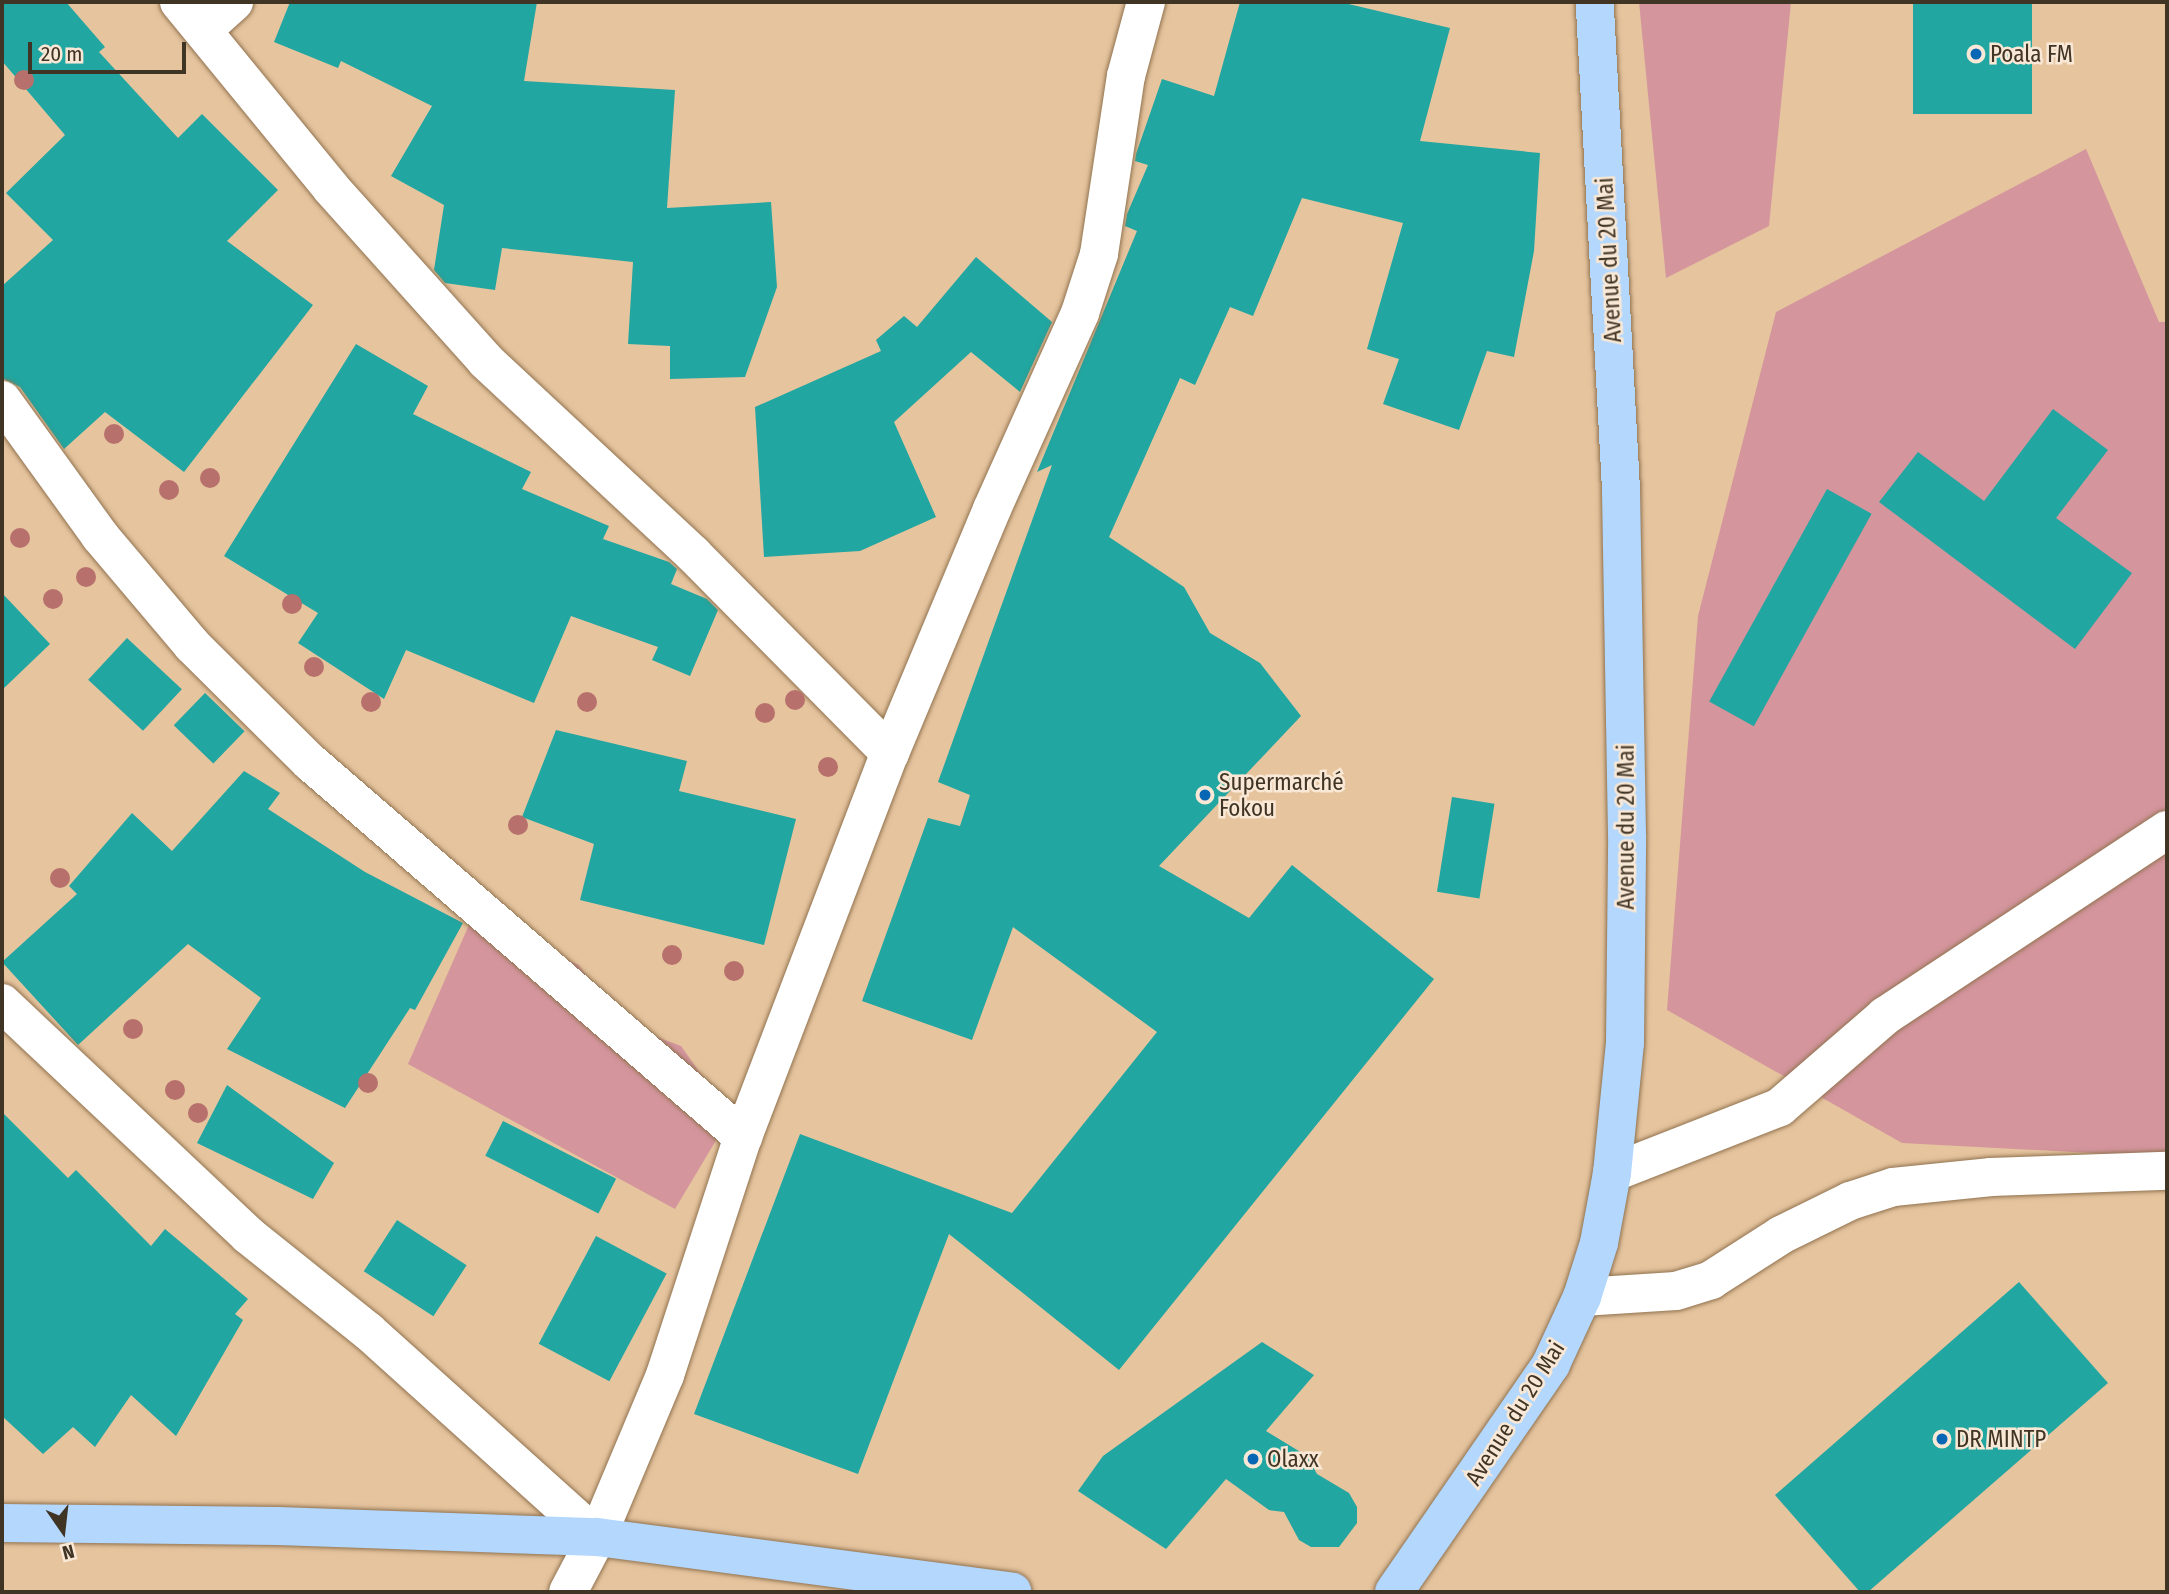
<!DOCTYPE html>
<html>
<head>
<meta charset="utf-8">
<style>
  body { margin:0 }
  #map { position:relative; width:2169px; height:1594px; overflow:hidden; background:#e5c49e; font-family:"Fira Sans Condensed",sans-serif }
  div>[style] { position:absolute }
  .green>* { inset:0; background:#d4959d }
  .building>* { inset:0; background:#21a6a1; transform-origin:0 0 }
  .roads { filter:drop-shadow(0 0 2px #917350) drop-shadow(0 0 2px #917350) }
  .minor>* { height:38px; margin:-19px; padding:0 19px; transform-origin:19px; border-radius:19px; background:#fff }
  .major>* { height:38px; margin:-19px; padding:0 19px; transform-origin:19px; border-radius:19px; background:#b3d7fd }
  .trees>* { width:20px; height:20px; margin:-10px; border-radius:50%; background:#b7706c }
  .dots>* { width:19px; height:19px; translate:-50% -50%; box-sizing:border-box; border:4px solid #f9e8d5; border-radius:50% }
  span { translate:-50% -50%; white-space:nowrap; text-align:center; line-height:1.15; -webkit-text-stroke:5px #f9e8d5; paint-order:stroke }
  .poi-label { font-size:23px; color:#403424 }
  .left { translate:0 -50%; text-align:left }
  .street-label { font-size:23px; color:#403424 }
  .frame { position:absolute; inset:0; border:4px solid #403424; pointer-events:none }
  .north { position:absolute; left:28px; top:1496px; width:70px; height:70px; -webkit-text-stroke:5px #f9e8d5; paint-order:stroke; rotate:166deg; font-size:19px; font-weight:700; line-height:28px; text-align:center; color:#403424 }
  .north::after { content:''; display:block; margin:auto; width:24px; height:32px; background:#403424; clip-path:polygon(50% 0,100% 100%,50% 72%,0 100%) }
  .scale { position:absolute; left:28px; top:42px; width:158px; height:32px; box-sizing:border-box; border:4px solid #403424; border-top:0; padding-left:9px; font-size:21px; line-height:24px; white-space:nowrap; color:#403424; -webkit-text-stroke:5px #f9e8d5; paint-order:stroke }
</style>
</head>
<body>
<div id="map">
  <div class="green">
    <div style="clip-path:polygon(1639px 2px,1791px 2px,1769px 226px,1666px 278px)"></div>
    <div style="clip-path:polygon(2086px 149px,2159px 322px,2167px 322px,2167px 1157px,1902px 1143px,1667px 1010px,1698px 616px,1776px 312px)"></div>
    <div style="clip-path:polygon(472px 918px,579px 965px,612px 1012px,636px 1029px,681px 1046px,715px 1094px,721px 1132px,675px 1209px,408px 1064px)"></div>
  </div>
  <div class="building">
    <div style="clip-path:polygon(2px 2px,66px 2px,105px 47px,99px 52px,178px 138px,202px 114px,278px 190px,227px 241px,313px 305px,184px 472px,105px 412px,64px 449px,20px 387px,2px 378px,2px 286px,53px 240px,6px 193px,65px 135px,2px 61px)"></div>
    <div style="clip-path:polygon(290px 2px,537px 2px,524px 81px,675px 90px,667px 208px,771px 202px,777px 287px,745px 377px,670px 379px,670px 346px,628px 344px,633px 262px,502px 248px,495px 290px,445px 283px,434px 270px,444px 205px,391px 176px,432px 106px,341px 61px,338px 68px,274px 42px)"></div>
    <div style="clip-path:polygon(1240px 2px,1340px 2px,1450px 28px,1420px 141px,1540px 153px,1534px 251px,1514px 357px,1487px 351px,1459px 430px,1383px 404px,1399px 359px,1367px 349px,1403px 223px,1302px 198px,1253px 316px,1230px 307px,1195px 385px,1180px 378px,1109px 537px,1184px 587px,1210px 633px,1260px 663px,1301px 716px,1159px 866px,1249px 918px,1292px 865px,1434px 979px,1119px 1370px,949px 1234px,858px 1474px,694px 1414px,800px 1134px,1012px 1213px,1157px 1032px,1013px 927px,972px 1040px,862px 1001px,928px 818px,960px 826px,970px 795px,938px 782px,1052px 465px,1037px 472px,1137px 231px,1125px 226px,1127px 214px,1148px 165px,1135px 161px,1136px 154px,1162px 79px,1214px 96px)"></div>
    <div style="left:1913px;top:2px;width:119px;height:112px"></div>
    <div style="clip-path:polygon(976px 257px,1052px 322px,1020px 392px,971px 352px,894px 422px,936px 517px,860px 551px,764px 557px,755px 407px,881px 351px,876px 340px,904px 316px,917px 327px)"></div>
    <div style="clip-path:polygon(356px 344px,428px 386px,413px 414px,531px 472px,522px 489px,609px 526px,603px 539px,669px 562px,677px 569px,671px 584px,707px 599px,718px 610px,690px 676px,652px 660px,658px 647px,571px 616px,534px 703px,406px 650px,384px 699px,298px 643px,318px 613px,224px 556px)"></div>
    <div style="clip-path:polygon(2053px 409px,2108px 450px,2056px 518px,2132px 573px,2075px 649px,1879px 502px,1918px 452px,1984px 501px)"></div>
    <div style="left:1827px;top:489px;width:51px;height:243px;rotate:29deg"></div>
    <div style="clip-path:polygon(2px 593px,50px 644px,2px 690px)"></div>
    <div style="left:127px;top:638px;width:75px;height:57px;rotate:43deg"></div>
    <div style="left:205px;top:693px;width:55px;height:45px;rotate:44deg"></div>
    <div style="clip-path:polygon(556px 730px,687px 761px,679px 791px,796px 819px,764px 945px,580px 900px,594px 844px,522px 817px)"></div>
    <div style="clip-path:polygon(244px 771px,280px 793px,268px 809px,365px 872px,463px 923px,415px 1010px,410px 1008px,345px 1108px,227px 1049px,261px 998px,188px 944px,78px 1045px,2px 962px,77px 894px,69px 886px,132px 813px,172px 851px)"></div>
    <div style="left:1452px;top:797px;width:43px;height:96px;rotate:9deg"></div>
    <div style="clip-path:polygon(227px 1085px,334px 1163px,313px 1199px,197px 1143px)"></div>
    <div style="clip-path:polygon(2px 1112px,68px 1178px,76px 1170px,151px 1246px,165px 1229px,248px 1299px,235px 1314px,243px 1320px,176px 1436px,131px 1395px,95px 1447px,73px 1427px,43px 1454px,2px 1416px)"></div>
    <div style="left:503px;top:1121px;width:127px;height:39px;rotate:27deg"></div>
    <div style="left:397px;top:1220px;width:83px;height:61px;rotate:33deg"></div>
    <div style="left:596px;top:1236px;width:80px;height:122px;rotate:28deg"></div>
    <div style="clip-path:polygon(2019px 1282px,2108px 1383px,1868px 1592px,1860px 1592px,1775px 1495px)"></div>
    <div style="clip-path:polygon(1262px 1342px,1314px 1375px,1266px 1431px,1307px 1456px,1317px 1474px,1349px 1493px,1357px 1507px,1357px 1523px,1339px 1547px,1311px 1547px,1299px 1540px,1284px 1512px,1269px 1510px,1226px 1479px,1166px 1549px,1078px 1491px,1103px 1456px)"></div>
  </div>
  <div class="roads">
    <div class="minor">
      <div style="left:179px;top:2px;width:240px;rotate:50.7deg"></div>
      <div style="left:331px;top:188px;width:232px;rotate:48.1deg"></div>
      <div style="left:486px;top:361px;width:283px;rotate:43deg"></div>
      <div style="left:693px;top:554px;width:280px;rotate:45.3deg"></div>
      <div style="left:203px;top:30px;width:42px;rotate:-42.1deg"></div>
      <div style="left:2px;top:400px;width:168px;rotate:54.2deg"></div>
      <div style="left:100px;top:536px;width:143px;rotate:49.8deg"></div>
      <div style="left:192px;top:645px;width:166px;rotate:44.8deg"></div>
      <div style="left:310px;top:762px;width:573px;rotate:40.89deg"></div>
      <div style="left:2px;top:1003px;width:338px;rotate:43.3deg"></div>
      <div style="left:248px;top:1235px;width:154px;rotate:38.7deg"></div>
      <div style="left:368px;top:1331px;width:308px;rotate:42deg"></div>
      <div style="left:597px;top:1537px;width:62px;rotate:117.8deg"></div>
      <div style="left:1612px;top:1173px;width:180px;rotate:-21.4deg"></div>
      <div style="left:1780px;top:1107px;width:139px;rotate:-40.9deg"></div>
      <div style="left:1885px;top:1016px;width:338px;rotate:-33.4deg"></div>
      <div style="left:1582px;top:1297px;width:94px;rotate:-3.7deg"></div>
      <div style="left:1676px;top:1291px;width:37px;rotate:-17deg"></div>
      <div style="left:1711px;top:1280px;width:83px;rotate:-32.7deg"></div>
      <div style="left:1781px;top:1235px;width:77px;rotate:-26.2deg"></div>
      <div style="left:1850px;top:1201px;width:45px;rotate:-18deg"></div>
      <div style="left:1893px;top:1187px;width:99px;rotate:-5.8deg"></div>
      <div style="left:1991px;top:1177px;width:176px;rotate:-2deg"></div>
      <div style="left:597px;top:1537px;width:176px;rotate:-67.2deg"></div>
      <div style="left:665px;top:1375px;width:250px;rotate:-71.9deg"></div>
      <div style="left:743px;top:1137px;width:411px;rotate:-69.1deg"></div>
      <div style="left:890px;top:753px;width:264px;rotate:-67.3deg"></div>
      <div style="left:992px;top:509px;width:215px;rotate:-65.8deg"></div>
      <div style="left:1080px;top:313px;width:62px;rotate:-72.1deg"></div>
      <div style="left:1099px;top:254px;width:180px;rotate:-81.4deg"></div>
      <div style="left:1126px;top:76px;width:77px;rotate:-74.9deg"></div>
    </div>
    <div class="major">
      <div style="left:2px;top:1523px;width:276px;rotate:0.6deg"></div>
      <div style="left:278px;top:1526px;width:319px;rotate:2deg"></div>
      <div style="left:597px;top:1537px;width:419px;rotate:7.5deg"></div>
      <div style="left:1394px;top:1592px;width:277px;rotate:-55.4deg"></div>
      <div style="left:1551px;top:1364px;width:74px;rotate:-65.2deg"></div>
      <div style="left:1582px;top:1297px;width:57px;rotate:-72.5deg"></div>
      <div style="left:1599px;top:1243px;width:71px;rotate:-79.5deg"></div>
      <div style="left:1612px;top:1173px;width:131px;rotate:-84.3deg"></div>
      <div style="left:1625px;top:1043px;width:208px;rotate:-89.4deg"></div>
      <div style="left:1627px;top:835px;width:346px;rotate:-91deg"></div>
      <div style="left:1621px;top:489px;width:488px;rotate:-93.1deg"></div>
    </div>
  </div>
  <div class="trees">
    <div style="left:24px;top:80px"></div>
    <div style="left:114px;top:434px"></div>
    <div style="left:210px;top:478px"></div>
    <div style="left:169px;top:490px"></div>
    <div style="left:20px;top:538px"></div>
    <div style="left:86px;top:577px"></div>
    <div style="left:53px;top:599px"></div>
    <div style="left:292px;top:604px"></div>
    <div style="left:314px;top:667px"></div>
    <div style="left:795px;top:700px"></div>
    <div style="left:371px;top:702px"></div>
    <div style="left:587px;top:702px"></div>
    <div style="left:765px;top:713px"></div>
    <div style="left:828px;top:767px"></div>
    <div style="left:518px;top:825px"></div>
    <div style="left:60px;top:878px"></div>
    <div style="left:672px;top:955px"></div>
    <div style="left:734px;top:971px"></div>
    <div style="left:133px;top:1029px"></div>
    <div style="left:368px;top:1083px"></div>
    <div style="left:175px;top:1090px"></div>
    <div style="left:198px;top:1113px"></div>
  </div>
  <div class="dots">
    <div style="left:1976px;top:54px;background:#0867b4"></div>
    <div style="left:1205px;top:795px;background:#0867b4"></div>
    <div style="left:1942px;top:1439px;background:#0867b4"></div>
    <div style="left:1253px;top:1459px;background:#0867b4"></div>
  </div>
  <div class="poi-label">
    <span class="left" style="left:1990px;top:54px">Poala FM</span>
    <span class="left" style="left:1219px;top:795px">Supermarché<br>Fokou</span>
    <span class="left" style="left:1956px;top:1439px">DR MINTP</span>
    <span class="left" style="left:1267px;top:1459px">Olaxx</span>
  </div>
  <div class="street-label">
    <span style="left:1609px;top:260px;rotate:-93deg">Avenue du 20 Mai</span>
    <span style="left:1626px;top:827px;rotate:-90deg">Avenue du 20 Mai</span>
    <span style="left:1515px;top:1413px;rotate:-58deg">Avenue du 20 Mai</span>
  </div>
  <div class="frame"></div>
  <div class="north">N</div>
  <div class="scale">20 m</div>
</div>
</body>
</html>
